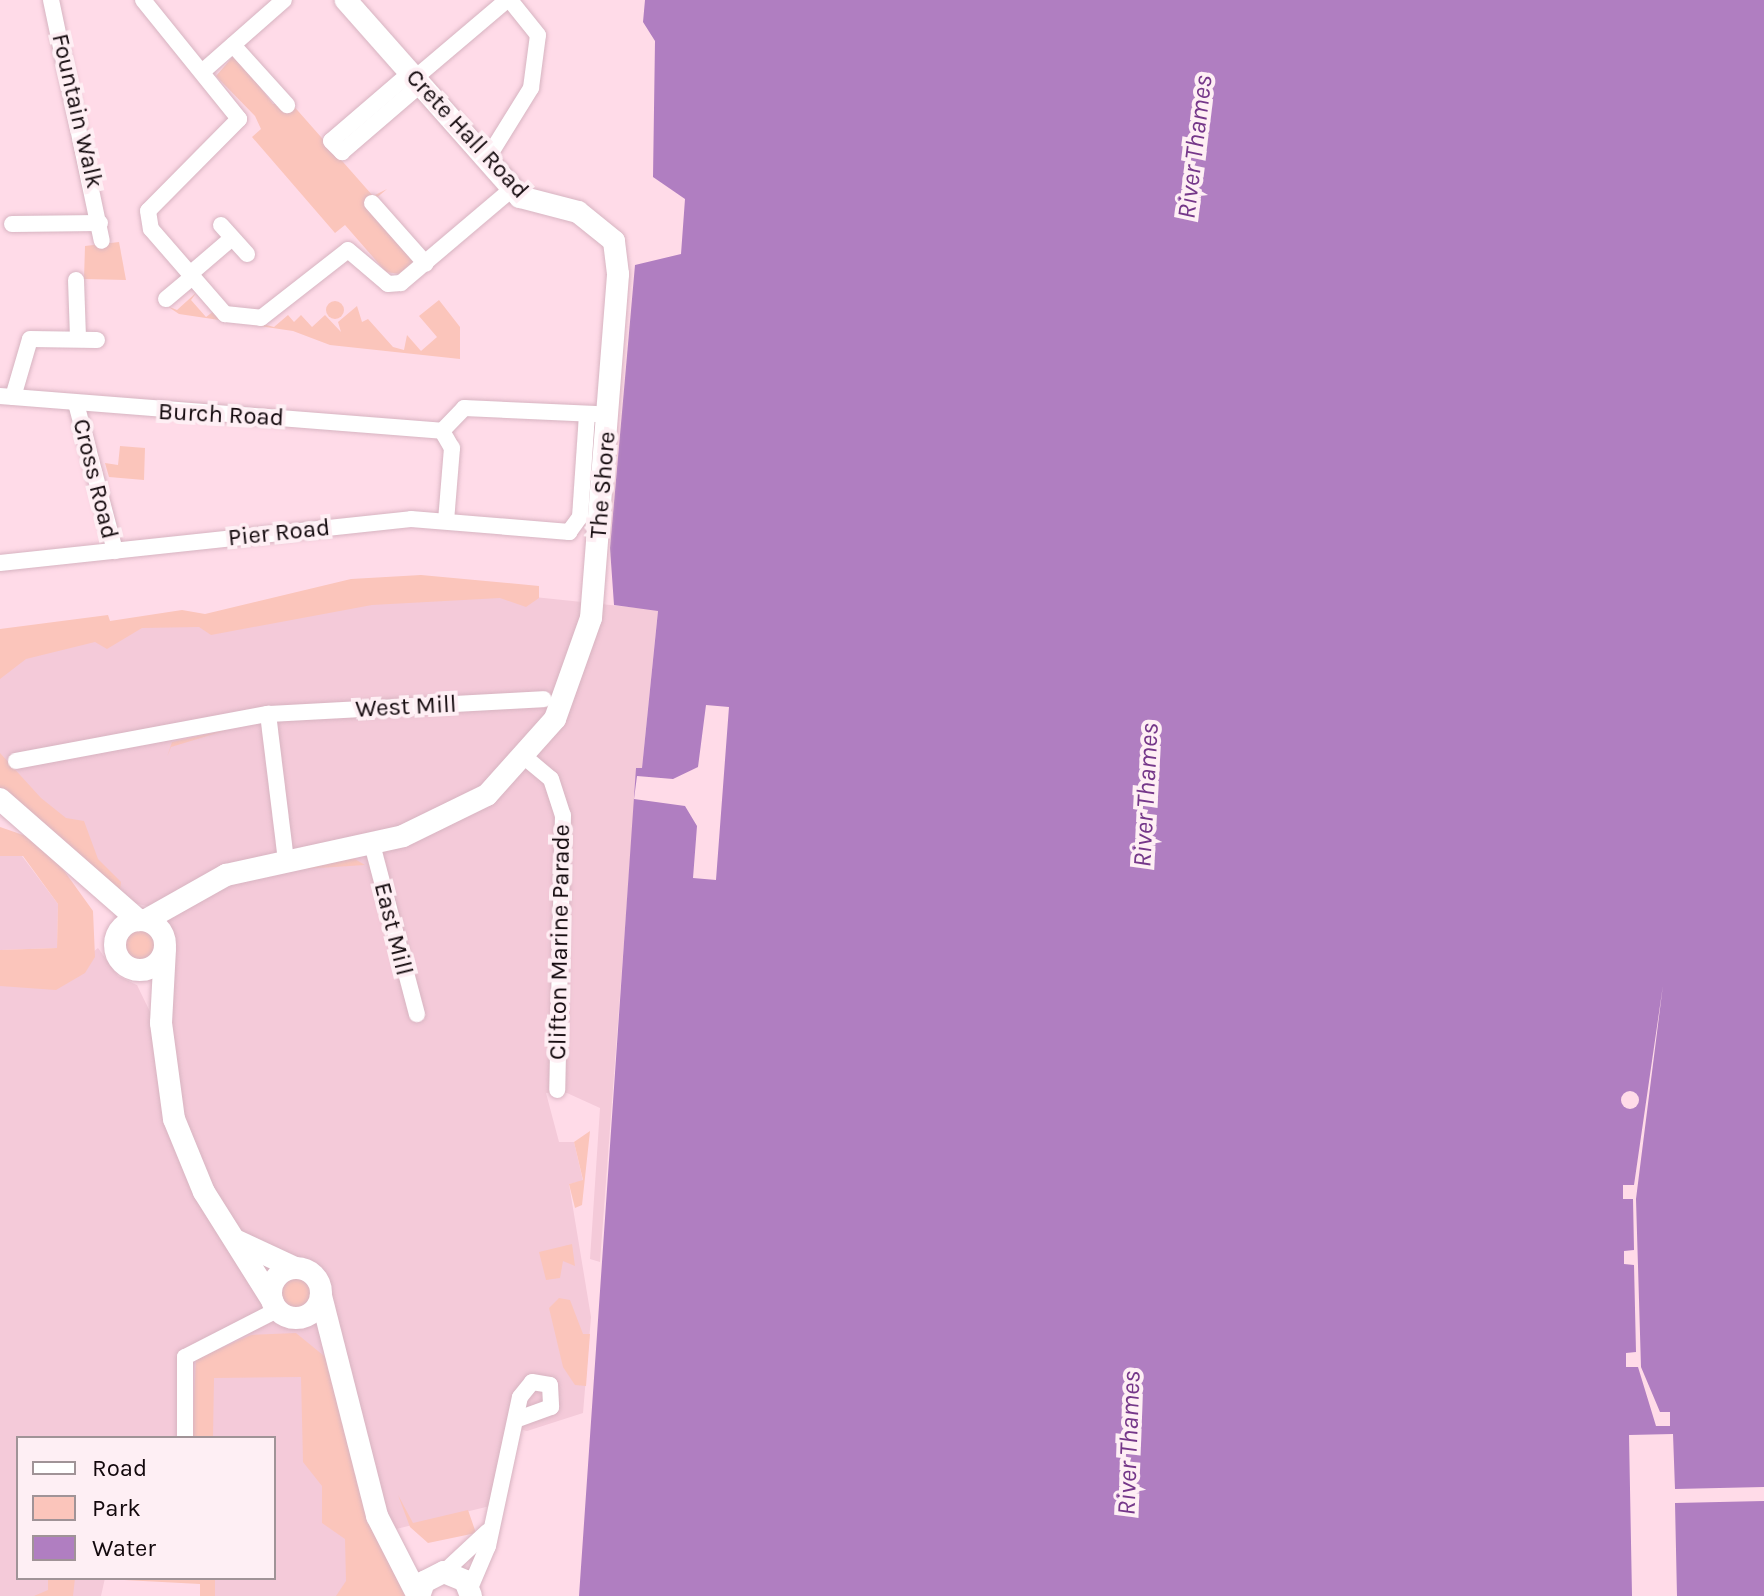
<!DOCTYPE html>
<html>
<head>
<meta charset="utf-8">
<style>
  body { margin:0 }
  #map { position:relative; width:1764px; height:1596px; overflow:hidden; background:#ffdbe8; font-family:Karla,sans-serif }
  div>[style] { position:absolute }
  .built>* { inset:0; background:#f4cad9 }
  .green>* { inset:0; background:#fbc5bb }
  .round { border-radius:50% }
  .water>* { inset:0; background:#b07ec1 }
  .pier>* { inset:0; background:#ffdbe8 }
  .roads { filter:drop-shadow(0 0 2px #d7b4c1) drop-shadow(0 0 2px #d7b4c1) }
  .street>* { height:16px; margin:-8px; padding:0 8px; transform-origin:8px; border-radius:8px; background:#fff }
  .secondary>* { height:22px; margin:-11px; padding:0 11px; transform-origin:11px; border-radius:11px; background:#fff }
  .secondary>.ring { margin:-11px; padding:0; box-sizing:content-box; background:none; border:22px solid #fff; border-radius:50% }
  span { translate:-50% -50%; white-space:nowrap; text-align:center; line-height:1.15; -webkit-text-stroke:8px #feeff4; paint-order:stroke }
  .street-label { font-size:24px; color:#12080c }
  .water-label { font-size:26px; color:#753789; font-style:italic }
  .legend { position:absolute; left:16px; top:1436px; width:260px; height:144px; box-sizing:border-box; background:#feeff4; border:2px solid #a09397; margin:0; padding:10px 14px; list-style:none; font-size:24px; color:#12080c }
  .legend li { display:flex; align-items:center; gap:16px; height:40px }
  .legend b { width:40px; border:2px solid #a09397 }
</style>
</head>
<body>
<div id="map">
  <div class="built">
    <div style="clip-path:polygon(497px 593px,658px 610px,642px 768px,637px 768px,600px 1262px,590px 1259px,600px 1108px,567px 1093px,546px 1093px,559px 1142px,574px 1142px,583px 1181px,569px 1184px,591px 1317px,583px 1413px,527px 1431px,511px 1427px,490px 1506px,392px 1530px,372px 1596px,215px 1596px,215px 1578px,274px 1578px,274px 1438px,18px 1438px,18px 1578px,105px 1578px,101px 1596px,0 1596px,0 986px,52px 985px,98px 948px,118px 976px,137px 985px,154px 1020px,176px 939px,154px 908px,119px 899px,60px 837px,0 791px,0 642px,126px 624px)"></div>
    <div style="clip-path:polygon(0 856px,22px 856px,58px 904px,57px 948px,0 950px)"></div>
  </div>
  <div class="green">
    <div style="clip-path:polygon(235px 54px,273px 104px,291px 103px,373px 196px,387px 189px,368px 205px,416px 262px,400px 274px,386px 272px,345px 225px,335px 233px,252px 137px,261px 129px,255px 116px,216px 76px)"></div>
    <div style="clip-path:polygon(119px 242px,126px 280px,84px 279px,85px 246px)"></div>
    <div style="clip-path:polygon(197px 292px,191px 300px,206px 317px,214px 311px,274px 327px,288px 315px,294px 322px,301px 315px,312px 327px,325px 315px,341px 332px,338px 322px,357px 306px,362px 322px,368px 319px,393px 347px,404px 350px,407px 335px,421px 351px,437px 337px,419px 316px,439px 300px,460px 327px,460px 359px,330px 345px,293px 331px,179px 314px,167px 306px,177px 310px)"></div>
    <div class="round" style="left:326px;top:301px;width:18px;height:18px"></div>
    <div style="clip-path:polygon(120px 446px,145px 448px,144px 480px,109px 477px,105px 463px,118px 465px)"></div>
    <div style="clip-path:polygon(421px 575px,539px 586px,539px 598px,526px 607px,500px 598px,372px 605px,211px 635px,199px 627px,142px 628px,107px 649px,95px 642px,26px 659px,0 679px,0 629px,108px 615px,110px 621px,182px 610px,205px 614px,351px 579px)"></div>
    <div style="clip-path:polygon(227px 730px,171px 747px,167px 757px,172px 742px)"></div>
    <div style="clip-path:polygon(0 753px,41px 798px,66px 818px,84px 821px,98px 859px,121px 882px,119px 899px,60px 837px,0 791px)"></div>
    <div style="clip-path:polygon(0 827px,26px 836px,60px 865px,93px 911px,95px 957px,85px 973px,56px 990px,0 986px,0 950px,57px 948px,58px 904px,23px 856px,0 856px)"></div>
    <div style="clip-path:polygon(353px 858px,365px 865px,302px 869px)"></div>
    <div class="round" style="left:122px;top:928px;width:34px;height:34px"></div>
    <div style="clip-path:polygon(590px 1131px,582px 1205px,575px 1208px,569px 1184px,583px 1180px,574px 1142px)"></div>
    <div style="clip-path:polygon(572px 1244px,575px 1266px,563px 1261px,560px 1278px,546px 1280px,539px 1252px)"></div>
    <div class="round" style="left:278px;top:1275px;width:36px;height:36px"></div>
    <div style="clip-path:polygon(559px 1298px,570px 1300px,583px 1334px,590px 1334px,586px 1386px,575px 1385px,563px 1367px,549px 1308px)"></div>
    <div style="clip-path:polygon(296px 1333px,329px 1360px,407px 1596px,336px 1596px,346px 1581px,345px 1539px,322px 1523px,322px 1486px,303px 1462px,301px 1377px,214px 1378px,213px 1438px,192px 1438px,196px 1359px,251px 1335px)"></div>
    <div style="clip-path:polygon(398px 1495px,413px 1523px,468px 1510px,476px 1533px,428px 1543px,410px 1527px)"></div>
    <div style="clip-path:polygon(48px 1578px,75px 1578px,73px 1596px,34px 1596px,48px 1590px)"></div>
    <div style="clip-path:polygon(215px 1578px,215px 1596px,200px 1596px,200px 1584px,105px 1579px)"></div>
  </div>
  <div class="water">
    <div style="clip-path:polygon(645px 0,1764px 0,1764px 1596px,579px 1596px,636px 768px,642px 768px,658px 611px,614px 605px,610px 548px,635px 265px,681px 254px,685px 199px,653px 177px,655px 41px,643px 22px)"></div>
  </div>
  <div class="pier">
    <div style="clip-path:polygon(706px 705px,729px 707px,716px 880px,693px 878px,697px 826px,685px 806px,634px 799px,637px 776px,673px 779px,698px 767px)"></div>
    <div style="clip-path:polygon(1663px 985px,1636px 1199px,1641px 1367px,1660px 1412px,1670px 1412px,1670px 1426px,1656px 1426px,1638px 1367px,1626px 1367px,1626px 1353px,1636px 1352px,1634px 1265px,1624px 1264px,1624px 1251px,1634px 1250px,1633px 1199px,1623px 1199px,1623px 1185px,1634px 1185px)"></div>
    <div class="round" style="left:1621px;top:1091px;width:18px;height:18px"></div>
    <div style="clip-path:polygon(1673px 1434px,1675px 1489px,1764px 1487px,1764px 1501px,1675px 1503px,1677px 1596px,1632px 1596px,1629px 1435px)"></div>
  </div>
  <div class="roads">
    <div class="street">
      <div style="left:51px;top:0;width:246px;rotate:78.1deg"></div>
      <div style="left:143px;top:0;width:153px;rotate:51.1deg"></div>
      <div style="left:239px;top:119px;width:129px;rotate:134.7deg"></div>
      <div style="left:148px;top:211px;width:18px;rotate:81deg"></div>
      <div style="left:151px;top:229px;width:113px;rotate:49deg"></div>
      <div style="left:225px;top:314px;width:36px;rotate:6deg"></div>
      <div style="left:261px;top:318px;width:110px;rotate:-38deg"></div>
      <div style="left:348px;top:250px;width:52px;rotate:40.4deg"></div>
      <div style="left:388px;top:284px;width:13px;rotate:-4deg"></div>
      <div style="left:401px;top:283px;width:145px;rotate:-40.3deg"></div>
      <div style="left:233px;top:45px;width:81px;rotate:48deg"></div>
      <div style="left:202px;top:72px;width:109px;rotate:-41.3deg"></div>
      <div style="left:410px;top:73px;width:104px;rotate:139.3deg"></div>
      <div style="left:331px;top:141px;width:16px;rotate:45deg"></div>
      <div style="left:342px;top:152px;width:104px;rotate:-40.7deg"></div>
      <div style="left:415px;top:78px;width:121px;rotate:-40.3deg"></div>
      <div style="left:487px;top:159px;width:84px;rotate:-58.2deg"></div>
      <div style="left:531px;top:88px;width:53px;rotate:-82.5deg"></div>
      <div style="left:538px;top:35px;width:45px;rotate:-128.7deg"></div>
      <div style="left:372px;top:203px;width:81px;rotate:48.5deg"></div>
      <div style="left:12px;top:224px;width:88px;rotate:-0.7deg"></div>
      <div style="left:221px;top:225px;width:39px;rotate:48deg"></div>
      <div style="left:190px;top:274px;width:55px;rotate:-40.6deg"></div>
      <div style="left:76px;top:280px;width:56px;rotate:88deg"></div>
      <div style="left:166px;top:299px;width:34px;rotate:-40deg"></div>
      <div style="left:0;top:396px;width:443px;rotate:4.5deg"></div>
      <div style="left:13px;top:397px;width:60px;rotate:-73.7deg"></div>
      <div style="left:30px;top:339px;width:67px;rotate:0.9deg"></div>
      <div style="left:77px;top:407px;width:149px;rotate:75.2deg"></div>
      <div style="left:442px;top:431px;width:32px;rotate:-46deg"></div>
      <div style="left:464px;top:408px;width:132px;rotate:2.6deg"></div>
      <div style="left:442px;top:431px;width:20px;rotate:60deg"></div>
      <div style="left:452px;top:448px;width:73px;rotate:94.7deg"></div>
      <div style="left:0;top:563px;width:413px;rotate:-6.1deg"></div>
      <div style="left:411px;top:519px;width:159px;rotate:4.7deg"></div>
      <div style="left:569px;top:532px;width:19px;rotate:-54deg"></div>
      <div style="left:580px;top:517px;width:103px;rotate:-86.1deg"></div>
      <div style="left:268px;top:714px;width:148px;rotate:83deg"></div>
      <div style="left:527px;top:759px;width:31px;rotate:40deg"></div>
      <div style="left:551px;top:779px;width:38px;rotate:72deg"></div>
      <div style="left:563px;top:815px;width:275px;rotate:91.2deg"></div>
      <div style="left:16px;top:761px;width:256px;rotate:-10.6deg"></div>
      <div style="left:268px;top:714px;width:276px;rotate:-3.1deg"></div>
      <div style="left:372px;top:844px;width:176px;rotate:75.2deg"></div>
      <div style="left:185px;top:1438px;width:81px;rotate:-90deg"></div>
      <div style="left:185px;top:1357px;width:103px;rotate:-27.1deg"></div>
      <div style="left:444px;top:1572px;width:59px;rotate:-42.9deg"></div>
      <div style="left:470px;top:1588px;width:46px;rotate:-66.8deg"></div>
      <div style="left:488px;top:1546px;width:152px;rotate:-77.9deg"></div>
      <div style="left:520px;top:1397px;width:19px;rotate:-51deg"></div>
      <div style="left:532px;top:1382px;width:18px;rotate:9deg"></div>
      <div style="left:550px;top:1385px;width:22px;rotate:87deg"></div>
      <div style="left:551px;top:1407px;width:33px;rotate:160deg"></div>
    </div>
    <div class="secondary">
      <div style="left:0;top:799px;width:184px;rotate:41.2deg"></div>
      <div class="ring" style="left:115px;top:920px;width:28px;height:28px"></div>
      <div style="left:146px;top:920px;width:92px;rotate:-29.4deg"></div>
      <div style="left:226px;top:875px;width:181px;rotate:-12.4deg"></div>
      <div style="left:403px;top:836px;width:93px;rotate:-26deg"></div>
      <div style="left:487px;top:795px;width:102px;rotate:-48.2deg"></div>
      <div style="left:555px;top:719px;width:107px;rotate:-70.4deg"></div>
      <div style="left:591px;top:618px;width:345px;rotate:-85.5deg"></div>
      <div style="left:618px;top:274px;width:33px;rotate:-97deg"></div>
      <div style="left:614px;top:241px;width:46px;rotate:-141.1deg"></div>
      <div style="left:578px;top:212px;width:60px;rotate:-165.5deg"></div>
      <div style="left:520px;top:197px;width:263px;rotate:-131.5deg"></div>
      <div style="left:165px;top:949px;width:74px;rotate:93.1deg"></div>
      <div style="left:161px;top:1023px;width:97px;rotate:82.3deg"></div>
      <div style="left:174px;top:1119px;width:79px;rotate:67.7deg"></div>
      <div style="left:204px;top:1192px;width:128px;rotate:57.8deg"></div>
      <div style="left:237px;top:1241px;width:64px;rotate:25deg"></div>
      <div class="ring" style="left:271px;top:1268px;width:28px;height:28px"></div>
      <div style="left:321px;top:1296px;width:227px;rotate:75.7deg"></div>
      <div style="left:377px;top:1516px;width:90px;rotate:62.9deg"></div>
      <div style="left:419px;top:1596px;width:15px;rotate:-70deg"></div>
      <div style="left:424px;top:1582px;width:22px;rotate:-27deg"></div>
      <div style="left:444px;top:1572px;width:23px;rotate:23deg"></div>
      <div style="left:465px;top:1581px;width:16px;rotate:68deg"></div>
    </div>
  </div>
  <div class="street-label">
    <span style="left:77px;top:111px;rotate:77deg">Fountain Walk</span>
    <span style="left:467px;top:134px;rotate:47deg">Crete Hall Road</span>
    <span style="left:221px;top:415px;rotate:3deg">Burch Road</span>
    <span style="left:95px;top:479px;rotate:76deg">Cross Road</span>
    <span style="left:603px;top:485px;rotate:-85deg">The Shore</span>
    <span style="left:279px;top:533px;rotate:-6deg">Pier Road</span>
    <span style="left:406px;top:707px;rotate:-3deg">West Mill</span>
    <span style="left:393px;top:929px;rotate:76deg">East Mill</span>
    <span style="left:560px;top:942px;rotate:-89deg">Clifton Marine Parade</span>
  </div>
  <div class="water-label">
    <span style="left:1195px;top:147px;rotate:-83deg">River Thames</span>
    <span style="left:1146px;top:795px;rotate:-87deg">River Thames</span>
    <span style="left:1129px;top:1443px;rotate:-88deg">River Thames</span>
  </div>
  <ul class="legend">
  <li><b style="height:10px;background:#fff"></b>Road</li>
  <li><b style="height:22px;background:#fbc5bb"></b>Park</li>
  <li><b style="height:22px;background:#b07ec1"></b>Water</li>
  </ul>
</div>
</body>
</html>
